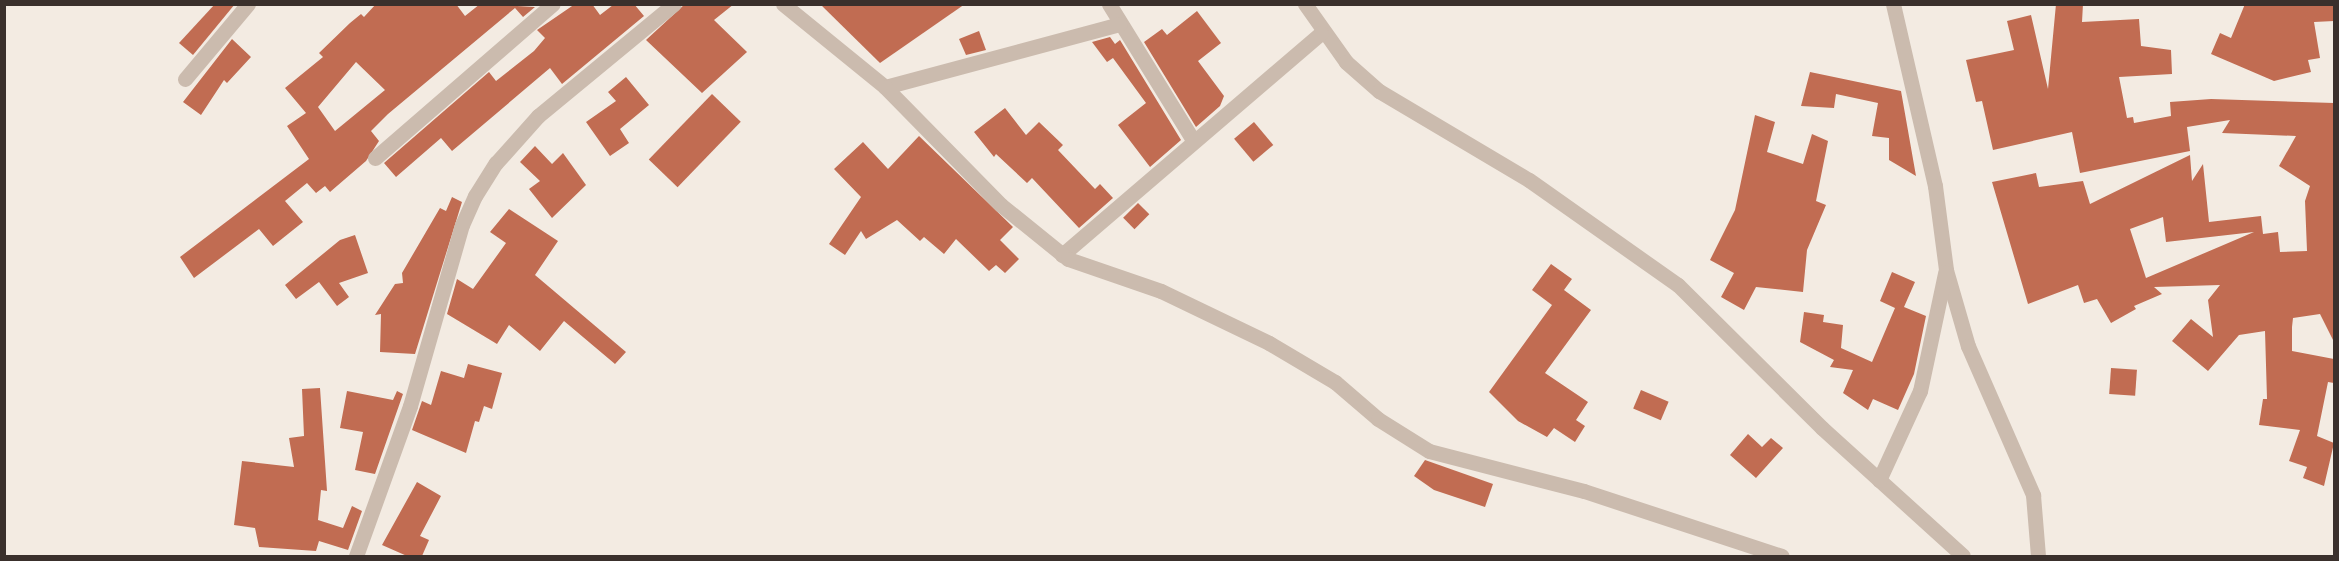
<!DOCTYPE html>
<html>
<head>
<meta charset="utf-8">
<style>
  body { margin:0 }
  #map { position:relative; width:2339px; height:561px; overflow:hidden; background:#f3ebe2; font-family:Raleway,sans-serif }
  div>[style] { position:absolute }
  .building>* { inset:0; background:#c16c52; transform-origin:0 0 }
  .minor>* { height:15px; margin:-7.5px; padding:0 7.5px; transform-origin:7.5px; border-radius:7.5px; background:#cbbbae }
  .tertiary>* { height:15px; margin:-7.5px; padding:0 7.5px; transform-origin:7.5px; border-radius:7.5px; background:#cbbbae }
  span { translate:-50% -50%; white-space:nowrap; text-align:center; line-height:1.15; -webkit-text-stroke:4.5px #faf5ef; paint-order:stroke }
  .frame { position:absolute; inset:0; border:6px solid #3a302c; pointer-events:none }
</style>
</head>
<body>
<div id="map">
  <div class="building">
    <div style="clip-path:polygon(215px 4px,235px 4px,193px 55px,179px 43px)"></div>
    <div style="clip-path:polygon(evenodd,376px 4px,456px 4px,465px 16px,480px 4px,535px 7px,523px 17px,515px 8px,388px 114px,371px 131px,379px 141px,366px 161px,330px 192px,325px 186px,316px 193px,307px 183px,285px 201px,303px 222px,273px 246px,259px 229px,194px 278px,180px 257px,309px 159px,287px 126px,306px 113px,285px 88px,323px 57px,319px 53px,350px 23px,361px 14px,364px 17px,376px 4px,356px 62px,385px 90px,335px 131px,318px 107px,356px 62px)"></div>
    <div style="clip-path:polygon(575px 4px,592px 4px,600px 15px,613px 5px,634px 4px,644px 16px,562px 84px,550px 68px,452px 151px,441px 138px,396px 177px,384px 163px,489px 72px,496px 81px,534px 51px,545px 38px,537px 30px)"></div>
    <div style="clip-path:polygon(685px 4px,734px 4px,714px 20px,747px 52px,702px 93px,646px 40px)"></div>
    <div style="clip-path:polygon(820px 4px,965px 4px,880px 63px)"></div>
    <div style="clip-path:polygon(evenodd,2056px 4px,2083px 4px,2082px 22px,2139px 19px,2141px 46px,2171px 50px,2172px 74px,2119px 77px,2127px 118px,2133px 117px,2134px 123px,2171px 116px,2170px 102px,2211px 99px,2334px 103px,2334px 342px,2320px 314px,2293px 318px,2292px 327px,2292px 351px,2334px 359px,2334px 383px,2328px 382px,2317px 436px,2334px 443px,2324px 486px,2303px 478px,2307px 467px,2289px 461px,2300px 430px,2259px 425px,2263px 399px,2267px 399px,2265px 331px,2239px 335px,2208px 371px,2172px 341px,2191px 319px,2213px 337px,2208px 300px,2220px 285px,2154px 287px,2162px 294px,2134px 306px,2136px 309px,2111px 323px,2097px 299px,2084px 303px,2078px 285px,2028px 304px,1992px 182px,2036px 173px,2039px 187px,2083px 181px,2090px 204px,2190px 155px,2192px 181px,2203px 164px,2209px 222px,2261px 216px,2263px 234px,2278px 232px,2280px 252px,2307px 251px,2305px 201px,2310px 186px,2279px 166px,2296px 136px,2222px 133px,2230px 120px,2187px 127px,2190px 151px,2080px 173px,2072px 132px,1993px 150px,1982px 101px,1976px 102px,1966px 60px,2014px 50px,2007px 21px,2031px 15px,2048px 89px,2056px 4px,2163px 217px,2166px 242px,2254px 232px,2146px 278px,2130px 229px,2163px 217px)"></div>
    <div style="clip-path:polygon(2245px 4px,2334px 4px,2334px 21px,2314px 22px,2320px 58px,2308px 60px,2311px 72px,2274px 81px,2211px 54px,2220px 33px,2231px 38px)"></div>
    <div style="clip-path:polygon(1197px 11px,1221px 43px,1198px 61px,1224px 96px,1220px 106px,1196px 127px,1144px 42px,1162px 29px,1167px 35px)"></div>
    <div style="clip-path:polygon(979px 31px,986px 50px,966px 55px,959px 39px)"></div>
    <div style="clip-path:polygon(1110px 37px,1115px 44px,1120px 40px,1181px 140px,1150px 167px,1118px 125px,1146px 103px,1113px 58px,1107px 62px,1092px 42px)"></div>
    <div style="clip-path:polygon(232px 39px,251px 57px,227px 83px,224px 80px,201px 115px,183px 102px)"></div>
    <div style="clip-path:polygon(1810px 72px,1901px 91px,1916px 176px,1889px 160px,1889px 138px,1872px 136px,1878px 103px,1836px 94px,1834px 108px,1801px 106px)"></div>
    <div style="clip-path:polygon(626px 77px,649px 105px,620px 129px,629px 143px,610px 156px,586px 122px,616px 101px,608px 92px)"></div>
    <div style="left:712px;top:94px;width:40px;height:91px;rotate:44deg"></div>
    <div style="clip-path:polygon(1005px 108px,1026px 135px,1039px 122px,1063px 145px,1058px 150px,1095px 189px,1100px 184px,1113px 198px,1079px 228px,1032px 178px,1027px 183px,996px 154px,994px 157px,974px 132px)"></div>
    <div style="clip-path:polygon(1755px 115px,1775px 122px,1767px 152px,1803px 164px,1812px 134px,1828px 141px,1816px 201px,1826px 205px,1807px 250px,1803px 292px,1756px 287px,1744px 310px,1721px 297px,1734px 273px,1710px 260px,1735px 210px)"></div>
    <div style="left:1254px;top:122px;width:30px;height:26px;rotate:50deg"></div>
    <div style="clip-path:polygon(919px 136px,1013px 227px,1000px 240px,1019px 259px,1005px 273px,996px 265px,989px 271px,956px 239px,944px 254px,924px 237px,920px 241px,897px 220px,866px 239px,861px 231px,845px 255px,829px 244px,861px 197px,834px 169px,863px 142px,888px 169px)"></div>
    <div style="clip-path:polygon(535px 146px,552px 164px,563px 153px,586px 185px,552px 218px,529px 189px,540px 181px,520px 162px)"></div>
    <div style="clip-path:polygon(452px 197px,462px 202px,415px 354px,380px 352px,381px 314px,375px 315px,395px 284px,403px 283px,402px 273px,440px 208px,446px 211px)"></div>
    <div style="left:1138px;top:203px;width:16px;height:21px;rotate:45deg"></div>
    <div style="clip-path:polygon(509px 209px,558px 241px,535px 275px,626px 352px,615px 364px,564px 321px,540px 351px,509px 325px,497px 344px,447px 314px,457px 279px,473px 289px,506px 243px,490px 232px)"></div>
    <div style="clip-path:polygon(355px 235px,368px 273px,339px 283px,349px 297px,337px 306px,319px 282px,296px 299px,285px 285px,340px 240px)"></div>
    <div style="clip-path:polygon(1551px 264px,1572px 279px,1564px 290px,1591px 310px,1545px 373px,1588px 402px,1576px 420px,1585px 426px,1575px 442px,1554px 428px,1547px 437px,1518px 421px,1489px 392px,1552px 305px,1532px 290px)"></div>
    <div style="clip-path:polygon(1892px 272px,1915px 282px,1904px 307px,1926px 316px,1914px 374px,1898px 410px,1873px 399px,1868px 410px,1843px 393px,1853px 370px,1830px 367px,1834px 360px,1800px 342px,1804px 312px,1824px 315px,1823px 322px,1843px 325px,1841px 348px,1872px 362px,1895px 308px,1880px 301px)"></div>
    <div style="clip-path:polygon(468px 364px,502px 373px,492px 409px,484px 406px,479px 422px,475px 421px,466px 453px,412px 430px,422px 401px,431px 405px,441px 371px,464px 378px)"></div>
    <div style="left:2111px;top:368px;width:26px;height:26px;rotate:4deg"></div>
    <div style="clip-path:polygon(320px 388px,327px 491px,321px 490px,318px 520px,343px 528px,352px 506px,362px 511px,348px 550px,319px 541px,316px 551px,259px 547px,255px 528px,234px 525px,242px 461px,294px 467px,289px 438px,304px 436px,302px 389px)"></div>
    <div style="left:1641px;top:390px;width:30px;height:20px;rotate:23deg"></div>
    <div style="clip-path:polygon(347px 391px,393px 400px,397px 391px,403px 394px,375px 474px,355px 470px,363px 432px,340px 428px)"></div>
    <div style="clip-path:polygon(1748px 434px,1762px 447px,1771px 438px,1783px 448px,1756px 478px,1730px 455px)"></div>
    <div style="clip-path:polygon(1425px 460px,1493px 484px,1485px 507px,1434px 490px,1414px 476px)"></div>
    <div style="clip-path:polygon(417px 482px,441px 496px,420px 536px,429px 540px,422px 556px,407px 556px,382px 545px)"></div>
  </div>
  <div class="minor">
    <div style="left:1109px;top:4px;width:160px;rotate:58.3deg"></div>
    <div style="left:1305px;top:4px;width:71px;rotate:54.7deg"></div>
    <div style="left:1346px;top:62px;width:44px;rotate:41.3deg"></div>
    <div style="left:1379px;top:91px;width:174px;rotate:30.7deg"></div>
    <div style="left:1529px;top:180px;width:182px;rotate:35.2deg"></div>
    <div style="left:1678px;top:285px;width:203px;rotate:44.8deg"></div>
    <div style="left:1822px;top:428px;width:190px;rotate:42.2deg"></div>
    <div style="left:1893px;top:4px;width:187px;rotate:77deg"></div>
    <div style="left:1935px;top:186px;width:85px;rotate:82.5deg"></div>
    <div style="left:1946px;top:270px;width:79px;rotate:73.9deg"></div>
    <div style="left:1968px;top:346px;width:163px;rotate:66.4deg"></div>
    <div style="left:2033px;top:495px;width:61px;rotate:85.3deg"></div>
    <div style="left:185px;top:79px;width:98px;rotate:-50deg"></div>
    <div style="left:885px;top:87px;width:243px;rotate:-15deg"></div>
    <div style="left:375px;top:158px;width:235px;rotate:-40.9deg"></div>
    <div style="left:1062px;top:255px;width:341px;rotate:-40.6deg"></div>
    <div style="left:1879px;top:480px;width:98px;rotate:-65.3deg"></div>
    <div style="left:1920px;top:391px;width:121px;rotate:-78deg"></div>
    <div style="left:356px;top:556px;width:159px;rotate:-70.2deg"></div>
    <div style="left:410px;top:406px;width:188px;rotate:-74deg"></div>
    <div style="left:462px;top:225px;width:32px;rotate:-66deg"></div>
    <div style="left:475px;top:196px;width:39px;rotate:-58deg"></div>
    <div style="left:496px;top:163px;width:63px;rotate:-48.2deg"></div>
    <div style="left:538px;top:116px;width:176px;rotate:-39.5deg"></div>
  </div>
  <div class="tertiary">
    <div style="left:783px;top:4px;width:132px;rotate:39.1deg"></div>
    <div style="left:885px;top:87px;width:165px;rotate:45.5deg"></div>
    <div style="left:1001px;top:205px;width:86px;rotate:38.9deg"></div>
    <div style="left:1068px;top:259px;width:98px;rotate:19deg"></div>
    <div style="left:1161px;top:291px;width:120px;rotate:25.7deg"></div>
    <div style="left:1269px;top:343px;width:77px;rotate:30.6deg"></div>
    <div style="left:1335px;top:382px;width:57px;rotate:40.7deg"></div>
    <div style="left:1378px;top:419px;width:60px;rotate:32.1deg"></div>
    <div style="left:1429px;top:451px;width:160px;rotate:14.5deg"></div>
    <div style="left:1584px;top:491px;width:208px;rotate:18.2deg"></div>
  </div>
  <div class="frame"></div>
</div>
</body>
</html>
